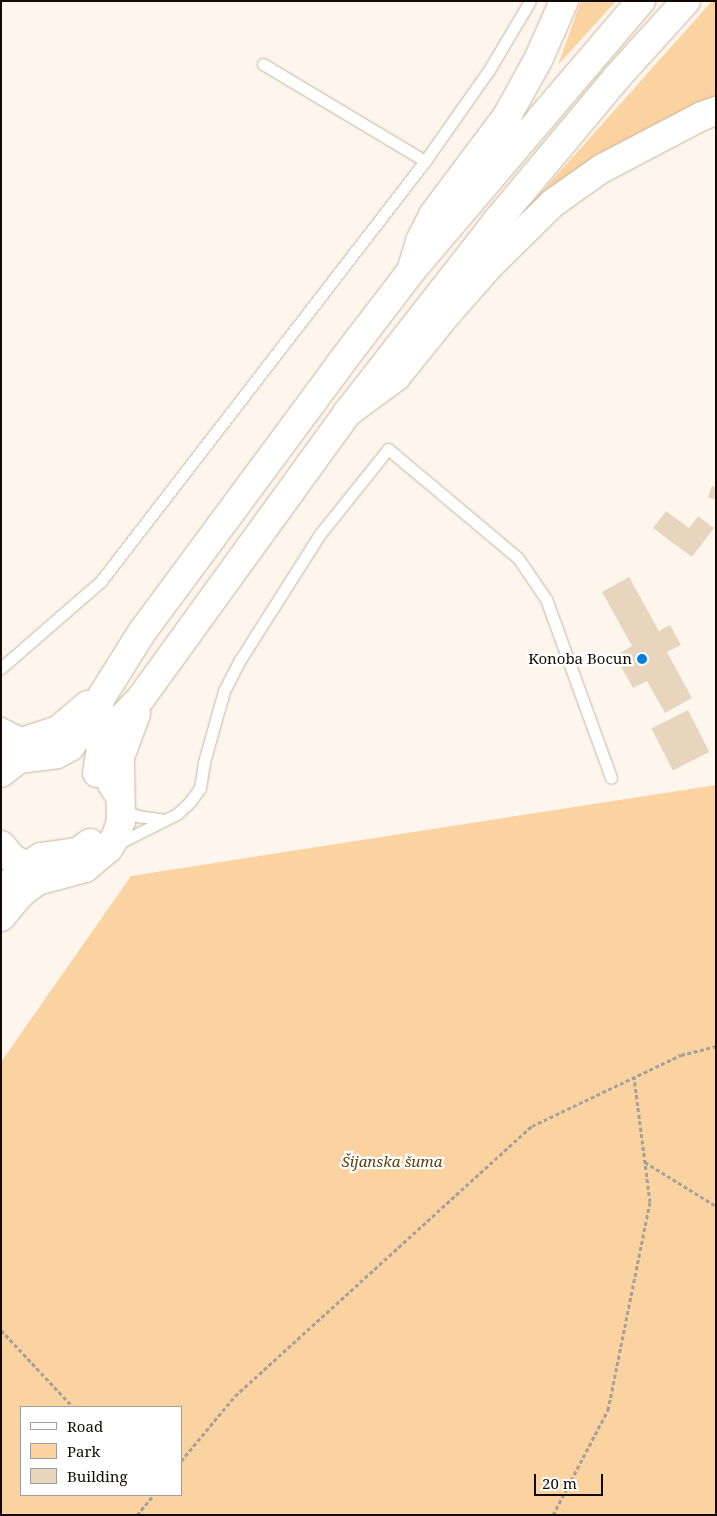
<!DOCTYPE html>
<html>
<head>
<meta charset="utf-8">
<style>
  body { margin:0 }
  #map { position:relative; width:717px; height:1516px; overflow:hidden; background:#fef6ed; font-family:"Noto Serif",serif }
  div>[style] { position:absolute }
  .green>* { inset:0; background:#fbd3a1 }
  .building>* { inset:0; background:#e8d5bd; transform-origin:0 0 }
  .path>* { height:3px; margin-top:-1.5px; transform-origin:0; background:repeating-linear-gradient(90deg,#a7a098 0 4px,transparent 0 6.5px) }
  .roads { filter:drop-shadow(0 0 1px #c7b49e) drop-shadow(0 0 1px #c7b49e) }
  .service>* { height:11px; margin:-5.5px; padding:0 5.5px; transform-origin:5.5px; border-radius:5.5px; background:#fff }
  .minor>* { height:22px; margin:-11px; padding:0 11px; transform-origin:11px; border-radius:11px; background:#fff }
  .primary>* { height:28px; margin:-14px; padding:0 14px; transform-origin:14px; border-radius:14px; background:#fff }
  .motorway>* { height:28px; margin:-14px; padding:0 14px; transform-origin:14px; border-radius:14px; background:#fff }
  .dots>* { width:14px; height:14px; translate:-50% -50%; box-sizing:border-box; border:2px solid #fff; border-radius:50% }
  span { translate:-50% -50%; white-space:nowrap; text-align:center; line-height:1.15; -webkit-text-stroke:4.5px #fff; paint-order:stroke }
  .poi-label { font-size:15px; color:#120b05 }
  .right { translate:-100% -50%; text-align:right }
  .park-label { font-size:15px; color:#60400f; font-style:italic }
  .frame { position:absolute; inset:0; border:2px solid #120b05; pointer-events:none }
  .legend { position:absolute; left:20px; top:1406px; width:162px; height:90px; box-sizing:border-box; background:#fff; border:1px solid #a09d9b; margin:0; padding:6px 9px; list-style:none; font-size:15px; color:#120b05 }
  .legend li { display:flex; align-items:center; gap:10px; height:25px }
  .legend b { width:25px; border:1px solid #a09d9b }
  .scale { position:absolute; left:534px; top:1474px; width:69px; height:22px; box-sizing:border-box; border:2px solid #120b05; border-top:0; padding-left:6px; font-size:15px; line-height:18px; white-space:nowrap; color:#120b05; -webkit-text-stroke:4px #fff; paint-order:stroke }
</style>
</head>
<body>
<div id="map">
  <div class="green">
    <div style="clip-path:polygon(581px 1px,616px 1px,558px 65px)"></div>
    <div style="clip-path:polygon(712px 1px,716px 1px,716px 102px,521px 215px)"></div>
    <div style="clip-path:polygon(evenodd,716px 785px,716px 1515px,1px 1515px,1px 1062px,131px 876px,716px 785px,21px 1407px,181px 1407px,181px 1495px,21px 1495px,21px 1407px)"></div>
  </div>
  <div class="building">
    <div style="clip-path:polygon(712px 486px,716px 487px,716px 500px,708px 497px)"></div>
    <div style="clip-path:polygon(666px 511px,689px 528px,698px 516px,714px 528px,692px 557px,653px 528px)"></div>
    <div style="clip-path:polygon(629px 577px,659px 631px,670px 625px,681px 645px,667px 652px,692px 698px,665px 713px,647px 681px,633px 688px,615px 656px,632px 646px,602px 592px)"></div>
    <div style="left:688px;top:710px;width:47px;height:41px;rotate:63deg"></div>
  </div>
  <div class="path">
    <div style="left:645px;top:1162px;width:84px;rotate:31.8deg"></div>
    <div style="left:1px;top:1330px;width:105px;rotate:46.9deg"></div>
    <div style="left:181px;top:1461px;width:85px;rotate:-50.3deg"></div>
    <div style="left:235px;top:1396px;width:401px;rotate:-42.3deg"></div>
    <div style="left:532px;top:1126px;width:165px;rotate:-25.5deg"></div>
    <div style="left:681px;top:1055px;width:36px;rotate:-14deg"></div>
    <div style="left:137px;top:1515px;width:26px;rotate:-50deg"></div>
    <div style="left:553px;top:1515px;width:119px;rotate:-62.4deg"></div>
    <div style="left:608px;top:1410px;width:212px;rotate:-78.6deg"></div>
    <div style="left:650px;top:1202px;width:126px;rotate:-97.3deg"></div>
  </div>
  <div class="roads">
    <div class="service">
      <div style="left:263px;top:64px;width:189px;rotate:30.9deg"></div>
      <div style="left:1px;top:668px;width:133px;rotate:-41deg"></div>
      <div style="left:101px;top:581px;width:530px;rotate:-52.35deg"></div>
      <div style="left:425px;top:161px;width:111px;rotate:-54.9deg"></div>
      <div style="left:489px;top:70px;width:80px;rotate:-59.3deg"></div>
      <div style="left:103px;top:786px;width:17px;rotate:57deg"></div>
      <div style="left:112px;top:800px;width:13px;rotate:39deg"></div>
      <div style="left:122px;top:808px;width:17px;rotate:28deg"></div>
      <div style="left:137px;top:816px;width:28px;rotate:8deg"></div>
      <div style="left:119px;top:843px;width:65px;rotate:-26.6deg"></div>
      <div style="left:177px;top:814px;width:16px;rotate:-43deg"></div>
      <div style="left:189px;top:803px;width:19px;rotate:-54deg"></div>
      <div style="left:200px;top:788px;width:26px;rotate:-81deg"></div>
      <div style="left:204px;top:762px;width:74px;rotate:-74.3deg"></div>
      <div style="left:224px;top:691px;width:35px;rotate:-63deg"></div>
      <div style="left:240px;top:660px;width:149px;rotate:-57.6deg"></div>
      <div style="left:320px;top:534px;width:109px;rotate:-51.3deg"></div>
      <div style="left:388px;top:449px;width:170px;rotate:40deg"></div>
      <div style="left:518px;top:558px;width:50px;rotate:55.7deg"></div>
      <div style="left:546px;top:599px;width:190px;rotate:70deg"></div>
    </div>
    <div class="minor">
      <div style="left:1px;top:729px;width:25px;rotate:27deg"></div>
    </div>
    <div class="primary">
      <div style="left:3px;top:748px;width:58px;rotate:-18.1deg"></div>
      <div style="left:58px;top:730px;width:39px;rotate:-40deg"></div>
      <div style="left:1px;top:773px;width:23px;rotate:-38deg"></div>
      <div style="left:19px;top:759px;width:38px;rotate:-7deg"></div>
      <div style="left:57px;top:754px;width:15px;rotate:-28deg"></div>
      <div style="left:70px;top:747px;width:41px;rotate:-52deg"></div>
      <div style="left:95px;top:715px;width:20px;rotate:-70deg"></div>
      <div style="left:102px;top:696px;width:75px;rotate:-58deg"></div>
      <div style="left:142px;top:632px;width:333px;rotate:-53.5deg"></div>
      <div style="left:340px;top:364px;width:117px;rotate:-52.6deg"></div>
      <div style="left:411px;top:271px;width:355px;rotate:-49.6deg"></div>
      <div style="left:97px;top:773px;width:25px;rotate:-81deg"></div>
      <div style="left:101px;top:748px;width:27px;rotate:-59deg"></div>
      <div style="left:115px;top:725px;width:37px;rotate:-46deg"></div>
      <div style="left:141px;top:698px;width:352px;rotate:-54.1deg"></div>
      <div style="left:347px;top:413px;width:242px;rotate:-52deg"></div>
      <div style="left:496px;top:222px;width:190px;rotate:-50.1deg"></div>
      <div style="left:618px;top:76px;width:101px;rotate:-47.8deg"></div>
      <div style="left:1px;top:845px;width:18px;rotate:49deg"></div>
      <div style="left:13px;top:859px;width:32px;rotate:26deg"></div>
      <div style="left:7px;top:886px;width:27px;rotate:-45deg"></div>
      <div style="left:26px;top:867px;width:18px;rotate:-34deg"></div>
      <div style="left:41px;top:857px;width:37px;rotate:-8deg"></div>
      <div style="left:78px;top:852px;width:15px;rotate:-37deg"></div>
      <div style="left:1px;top:917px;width:30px;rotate:-50deg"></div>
      <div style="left:20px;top:894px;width:21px;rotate:-37deg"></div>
      <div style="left:37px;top:881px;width:50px;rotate:-15.2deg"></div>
      <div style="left:85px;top:868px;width:30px;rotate:-40deg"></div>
      <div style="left:108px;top:849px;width:15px;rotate:-58deg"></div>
      <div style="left:116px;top:836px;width:16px;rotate:-72deg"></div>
      <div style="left:121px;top:821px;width:64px;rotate:-90.9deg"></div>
      <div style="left:120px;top:757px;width:46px;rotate:-69.6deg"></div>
    </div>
    <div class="motorway">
      <div style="left:411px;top:271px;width:31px;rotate:-73deg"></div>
      <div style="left:420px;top:241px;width:29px;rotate:-63deg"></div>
      <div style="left:433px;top:215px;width:124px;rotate:-53.2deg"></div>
      <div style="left:507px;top:116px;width:66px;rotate:-61.1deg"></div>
      <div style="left:539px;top:58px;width:62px;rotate:-66.3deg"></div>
      <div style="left:347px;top:413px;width:61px;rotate:-36.3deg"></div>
      <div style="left:396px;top:377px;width:80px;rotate:-51.1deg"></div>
      <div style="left:446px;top:315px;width:67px;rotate:-48.7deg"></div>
      <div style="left:490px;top:265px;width:88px;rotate:-44.5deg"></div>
      <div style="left:553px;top:203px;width:59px;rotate:-35.3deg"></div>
      <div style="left:601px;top:169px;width:114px;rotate:-27.7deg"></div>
      <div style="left:702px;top:116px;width:15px;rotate:-20deg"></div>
    </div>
  </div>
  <div class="dots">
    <div style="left:642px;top:659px;background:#017ee4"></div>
  </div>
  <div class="poi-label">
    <span class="right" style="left:632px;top:659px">Konoba Bocun</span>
  </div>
  <div class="park-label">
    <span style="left:392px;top:1162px">Šijanska šuma</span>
  </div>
  <div class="frame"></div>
  <ul class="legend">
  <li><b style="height:6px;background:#fff"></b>Road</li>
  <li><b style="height:14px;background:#fbd3a1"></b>Park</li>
  <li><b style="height:14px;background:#e8d5bd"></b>Building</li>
  </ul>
  <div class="scale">20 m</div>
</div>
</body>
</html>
